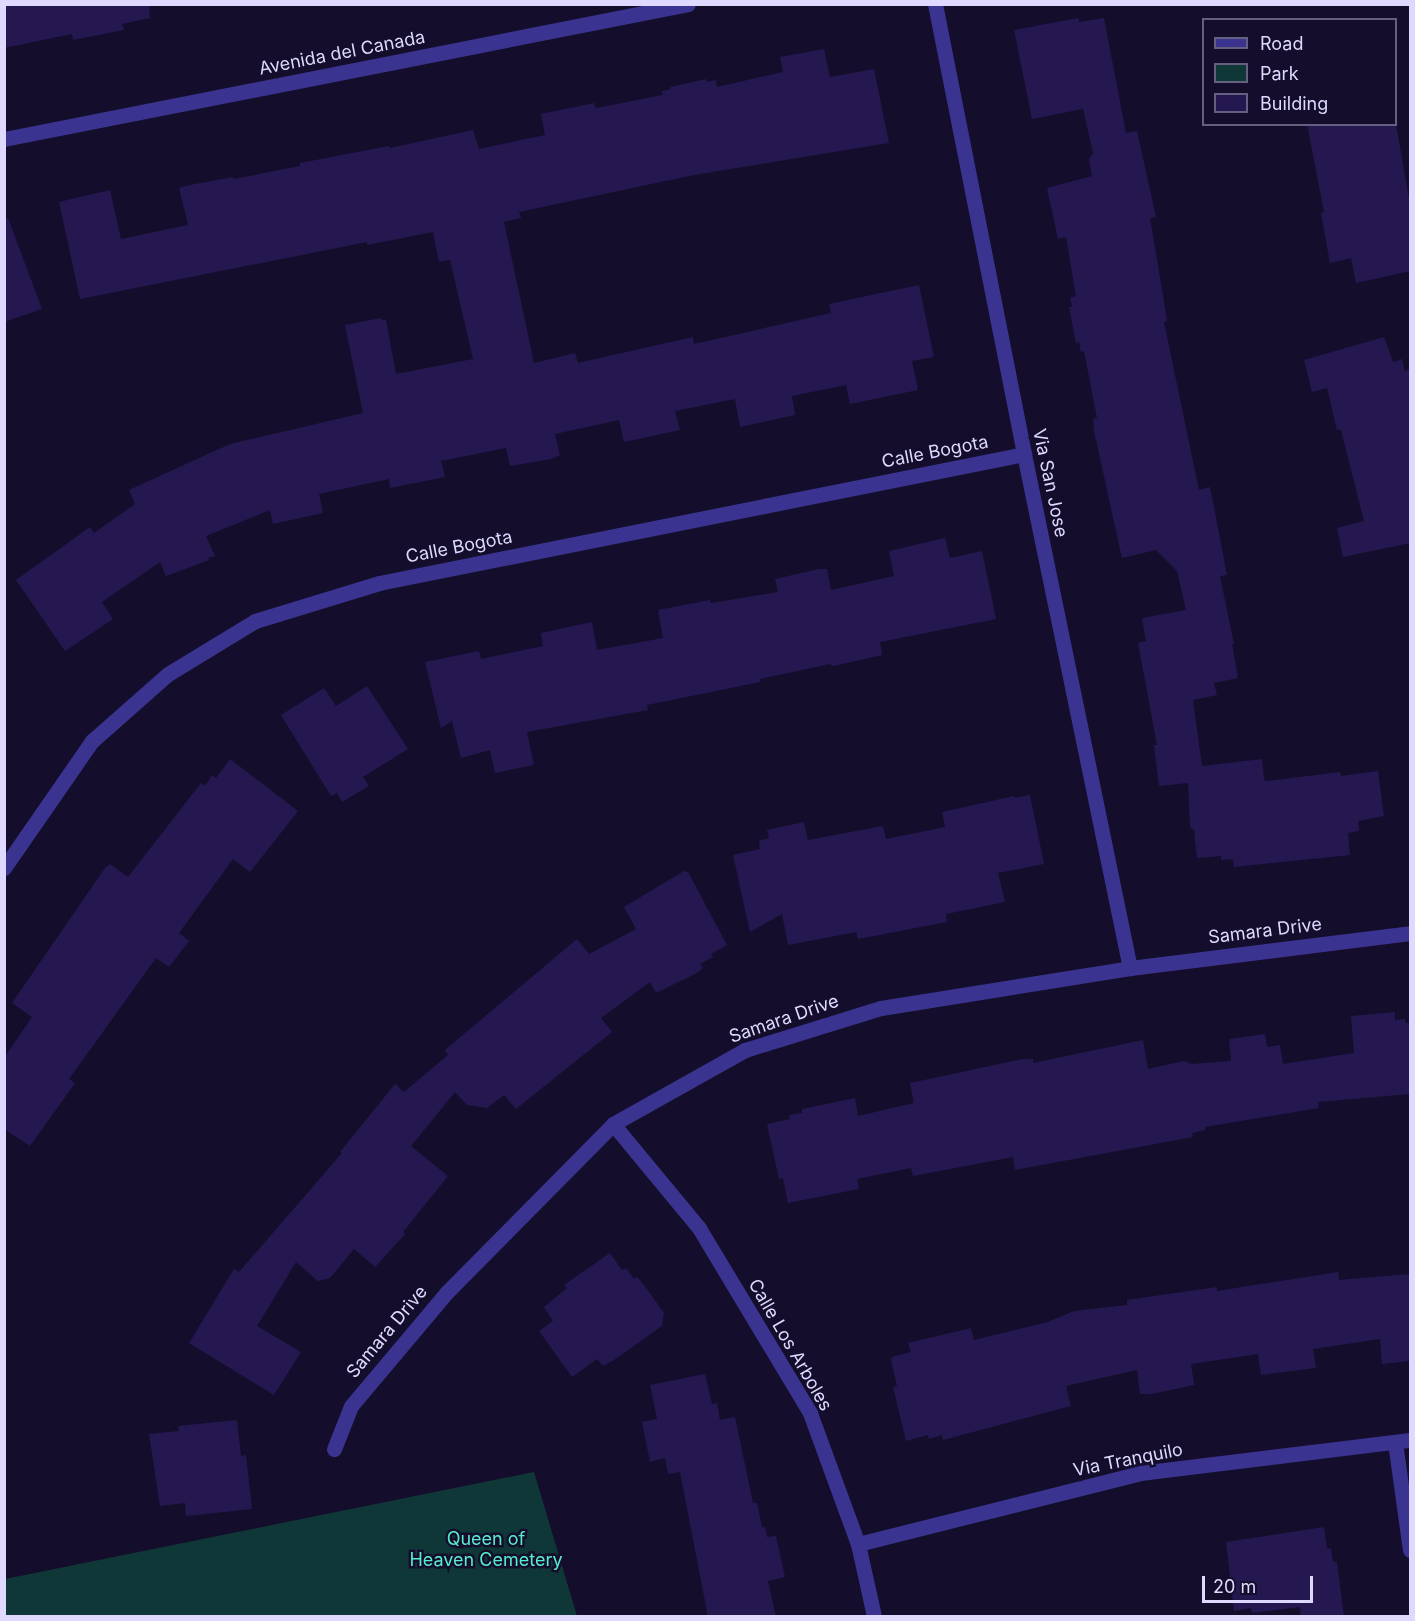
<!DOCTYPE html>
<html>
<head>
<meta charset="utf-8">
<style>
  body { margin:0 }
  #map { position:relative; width:1415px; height:1621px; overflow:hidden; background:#140e2c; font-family:Inter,sans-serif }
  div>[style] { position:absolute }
  .green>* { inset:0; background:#103737 }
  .building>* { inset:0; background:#251850 }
  .minor>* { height:15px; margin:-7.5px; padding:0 7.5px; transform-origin:7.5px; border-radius:7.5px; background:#3a3490 }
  span { translate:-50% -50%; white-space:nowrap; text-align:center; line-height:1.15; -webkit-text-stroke:5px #140e2c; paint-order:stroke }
  .street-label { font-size:18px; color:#dfd9ff }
  .park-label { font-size:18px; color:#57edcc }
  .frame { position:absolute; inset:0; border:6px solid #dfd9ff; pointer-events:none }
  .legend { position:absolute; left:1202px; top:18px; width:195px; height:108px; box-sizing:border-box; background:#140e2c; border:2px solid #655f80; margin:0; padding:8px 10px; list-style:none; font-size:18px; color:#dfd9ff }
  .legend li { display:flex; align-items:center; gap:12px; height:30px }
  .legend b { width:30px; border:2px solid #655f80 }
  .scale { position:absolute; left:1202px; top:1576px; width:111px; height:27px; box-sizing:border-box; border:3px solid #dfd9ff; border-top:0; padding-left:8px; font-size:18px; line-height:21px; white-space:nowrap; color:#dfd9ff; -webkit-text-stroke:4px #140e2c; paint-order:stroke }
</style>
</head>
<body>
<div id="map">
  <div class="green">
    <div style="clip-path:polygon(534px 1472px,577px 1616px,5px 1616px,5px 1579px)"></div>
  </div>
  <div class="building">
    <div style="clip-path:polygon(4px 4px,149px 4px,150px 18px,122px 24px,124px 30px,73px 40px,72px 34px,4px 48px)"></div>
    <div style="clip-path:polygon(1078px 18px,1079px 22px,1104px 18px,1126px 133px,1137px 131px,1156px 217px,1150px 218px,1163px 295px,1167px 321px,1164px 322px,1199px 490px,1210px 487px,1227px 575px,1220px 576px,1234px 644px,1232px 644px,1238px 678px,1214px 683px,1217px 695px,1193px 700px,1202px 766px,1262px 759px,1264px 780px,1267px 781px,1340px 772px,1341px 776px,1378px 771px,1384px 816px,1358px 821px,1359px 831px,1348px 833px,1350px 855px,1234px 867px,1233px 859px,1221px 860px,1221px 856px,1197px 858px,1194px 830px,1190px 827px,1188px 783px,1159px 786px,1154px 745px,1157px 745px,1138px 643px,1146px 641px,1142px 618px,1186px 610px,1177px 571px,1156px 550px,1122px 558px,1094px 431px,1093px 419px,1097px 418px,1084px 351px,1081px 352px,1079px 342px,1076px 343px,1069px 307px,1072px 307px,1070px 298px,1076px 296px,1066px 237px,1058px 239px,1047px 188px,1092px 176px,1089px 159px,1093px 153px,1083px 109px,1032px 119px,1014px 30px)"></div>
    <div style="clip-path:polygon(824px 49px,830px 77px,874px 69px,889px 143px,694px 175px,519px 212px,521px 218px,504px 222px,534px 363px,575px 353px,578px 363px,693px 337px,694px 344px,831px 313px,829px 304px,919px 285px,934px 357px,912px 361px,918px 390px,850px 404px,846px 385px,792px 396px,795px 415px,740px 427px,735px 399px,675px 411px,680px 430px,624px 442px,619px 420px,555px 434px,560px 455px,551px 459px,510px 466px,506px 448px,441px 461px,445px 477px,390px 488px,389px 479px,319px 494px,323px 513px,273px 524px,270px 510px,206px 536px,215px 556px,208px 558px,209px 560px,166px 576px,160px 562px,102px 602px,113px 619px,65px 651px,16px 580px,90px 527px,94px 533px,135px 504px,129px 490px,230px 444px,363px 413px,345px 325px,381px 318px,382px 320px,386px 320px,396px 374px,473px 359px,450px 260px,439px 262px,433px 232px,367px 245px,367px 242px,80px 299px,59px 202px,110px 190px,121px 239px,188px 225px,179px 188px,190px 185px,233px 177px,234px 179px,300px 166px,300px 163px,389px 146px,390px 148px,473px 130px,479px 149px,545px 135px,541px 114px,594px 103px,596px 108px,663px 95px,662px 91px,671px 89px,670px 87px,706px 79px,706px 82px,716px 80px,717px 87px,783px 72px,780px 57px)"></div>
    <div style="clip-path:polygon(1307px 124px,1396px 124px,1410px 204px,1410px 271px,1356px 283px,1351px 258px,1330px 263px,1321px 213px,1324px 212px)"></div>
    <div style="clip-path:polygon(8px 218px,42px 309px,4px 322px,4px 219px)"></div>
    <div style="clip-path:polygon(1384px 337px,1393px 362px,1402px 359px,1405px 371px,1410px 369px,1410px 543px,1343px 557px,1337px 528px,1364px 521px,1341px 430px,1337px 430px,1327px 388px,1312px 392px,1304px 360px)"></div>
    <div style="clip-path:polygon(945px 538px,950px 558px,982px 551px,996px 619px,880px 642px,882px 655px,833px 666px,830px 664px,760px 679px,760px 682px,647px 705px,648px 710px,527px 732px,534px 765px,495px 773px,490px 750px,461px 758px,452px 721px,441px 728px,425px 662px,479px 651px,481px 659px,543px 646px,541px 633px,592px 622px,597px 650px,663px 638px,658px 610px,710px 600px,711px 603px,778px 592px,775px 579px,819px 569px,827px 569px,831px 590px,894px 576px,889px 551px)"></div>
    <div style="clip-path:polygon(367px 686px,408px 749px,363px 777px,369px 786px,342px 802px,337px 793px,331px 796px,281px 715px,324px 688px,336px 706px)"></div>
    <div style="clip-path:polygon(230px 759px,298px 811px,250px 872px,233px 859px,179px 933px,189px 941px,169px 967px,156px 958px,69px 1079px,75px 1083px,30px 1146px,4px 1129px,4px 1058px,32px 1017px,12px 1003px,105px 868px,110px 864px,128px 877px,201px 783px,205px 786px,212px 775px,216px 778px)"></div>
    <div style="clip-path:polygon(1030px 795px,1044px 864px,998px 873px,1005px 902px,946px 914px,947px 922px,858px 939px,856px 932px,788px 945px,782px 914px,750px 932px,733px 855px,760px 849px,759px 841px,769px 838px,767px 830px,804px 822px,808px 840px,883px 826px,886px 839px,945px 827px,942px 812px,1014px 796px,1014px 798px)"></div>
    <div style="clip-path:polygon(684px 871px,688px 872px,727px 945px,711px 954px,713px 957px,700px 964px,703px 968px,695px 974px,656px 993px,650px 982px,601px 1018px,612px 1032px,516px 1109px,504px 1095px,487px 1108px,467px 1105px,455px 1092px,411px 1146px,448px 1176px,403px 1232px,405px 1234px,375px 1267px,354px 1249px,330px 1278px,318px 1281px,296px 1262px,257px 1326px,301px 1352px,274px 1395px,189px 1343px,234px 1269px,239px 1272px,342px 1153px,340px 1152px,395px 1084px,404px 1092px,448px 1055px,445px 1050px,577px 939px,589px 954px,636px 929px,624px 907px)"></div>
    <div style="clip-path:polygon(1395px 1012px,1395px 1020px,1405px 1019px,1405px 1023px,1410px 1023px,1410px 1094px,1318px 1102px,1319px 1108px,1205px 1127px,1205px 1130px,1192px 1133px,1193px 1137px,1015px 1170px,1013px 1157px,913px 1176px,911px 1168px,857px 1179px,859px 1189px,788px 1203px,783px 1178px,779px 1179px,767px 1124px,790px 1119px,789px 1115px,802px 1113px,802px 1109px,855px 1098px,858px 1116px,914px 1103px,910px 1083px,1023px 1059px,1033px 1059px,1033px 1063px,1143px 1040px,1148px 1069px,1184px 1061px,1192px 1064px,1231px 1061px,1229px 1039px,1265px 1034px,1267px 1047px,1280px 1045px,1283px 1064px,1354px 1053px,1351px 1016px)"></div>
    <div style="clip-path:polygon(610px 1253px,622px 1270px,626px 1268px,634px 1279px,637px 1277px,644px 1285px,664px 1313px,662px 1326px,614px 1360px,603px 1366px,597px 1359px,572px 1377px,539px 1331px,553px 1321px,544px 1307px,567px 1288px,564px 1285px)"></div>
    <div style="clip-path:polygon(1338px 1272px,1339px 1280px,1410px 1274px,1410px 1361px,1382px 1364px,1380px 1339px,1313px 1349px,1316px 1368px,1261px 1375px,1258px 1354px,1191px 1364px,1194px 1385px,1151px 1394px,1140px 1394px,1137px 1370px,1066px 1386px,1071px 1406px,943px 1440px,942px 1435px,929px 1439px,928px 1435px,906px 1441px,893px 1387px,897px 1386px,891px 1360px,892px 1357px,911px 1352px,908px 1343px,971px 1328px,974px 1340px,1048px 1322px,1074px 1311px,1127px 1305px,1127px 1300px,1217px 1287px,1217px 1291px)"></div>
    <div style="clip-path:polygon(705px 1374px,712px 1404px,717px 1403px,720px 1420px,735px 1417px,753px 1503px,757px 1503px,762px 1527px,765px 1527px,767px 1537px,776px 1536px,785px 1577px,768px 1581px,776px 1617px,708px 1617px,680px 1472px,668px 1474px,665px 1458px,650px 1462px,642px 1422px,657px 1419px,650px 1385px)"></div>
    <div style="clip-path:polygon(237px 1420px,241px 1456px,246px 1455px,252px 1509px,186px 1516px,185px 1503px,160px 1506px,149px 1434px,179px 1431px,178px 1426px)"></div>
    <div style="clip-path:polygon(1324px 1527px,1327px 1549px,1331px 1548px,1333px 1562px,1337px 1562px,1344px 1617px,1301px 1617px,1300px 1607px,1252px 1613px,1251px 1608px,1234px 1611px,1226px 1542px)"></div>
  </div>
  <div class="minor">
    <div style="left:935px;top:4px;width:459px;rotate:78.8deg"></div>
    <div style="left:1024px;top:454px;width:525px;rotate:78.35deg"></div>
    <div style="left:4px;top:139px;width:697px;rotate:-11.16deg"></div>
    <div style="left:4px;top:868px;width:155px;rotate:-55.3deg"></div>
    <div style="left:92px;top:741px;width:101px;rotate:-41.4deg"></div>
    <div style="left:168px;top:674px;width:102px;rotate:-31.3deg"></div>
    <div style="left:255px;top:621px;width:130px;rotate:-17deg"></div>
    <div style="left:379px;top:583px;width:658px;rotate:-11.31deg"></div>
    <div style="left:613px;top:1124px;width:135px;rotate:50.4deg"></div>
    <div style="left:699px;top:1228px;width:216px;rotate:59deg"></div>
    <div style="left:810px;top:1413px;width:140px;rotate:69.9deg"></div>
    <div style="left:858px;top:1544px;width:74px;rotate:77.5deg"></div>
    <div style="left:1395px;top:1442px;width:109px;rotate:82.1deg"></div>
    <div style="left:334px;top:1449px;width:46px;rotate:-68.4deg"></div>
    <div style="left:351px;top:1406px;width:149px;rotate:-49.9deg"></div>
    <div style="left:447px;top:1292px;width:236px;rotate:-45.3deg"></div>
    <div style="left:613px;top:1124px;width:151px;rotate:-29.3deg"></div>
    <div style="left:745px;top:1050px;width:142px;rotate:-17.2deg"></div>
    <div style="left:881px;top:1008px;width:252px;rotate:-9.1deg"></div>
    <div style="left:1130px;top:968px;width:282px;rotate:-7.1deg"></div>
    <div style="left:858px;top:1544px;width:291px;rotate:-14.1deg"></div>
    <div style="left:1140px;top:1473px;width:272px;rotate:-7deg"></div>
  </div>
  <div class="street-label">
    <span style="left:342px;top:53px;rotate:-11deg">Avenida del Canada</span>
    <span style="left:935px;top:452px;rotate:-11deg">Calle Bogota</span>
    <span style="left:1050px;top:483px;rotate:78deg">Via San Jose</span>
    <span style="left:459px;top:547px;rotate:-11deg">Calle Bogota</span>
    <span style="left:1265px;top:931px;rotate:-7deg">Samara Drive</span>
    <span style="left:784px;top:1019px;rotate:-19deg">Samara Drive</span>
    <span style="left:387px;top:1332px;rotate:-50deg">Samara Drive</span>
    <span style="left:790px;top:1345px;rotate:60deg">Calle Los Arboles</span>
    <span style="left:1128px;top:1460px;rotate:-11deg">Via Tranquilo</span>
  </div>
  <div class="park-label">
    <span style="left:486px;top:1550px">Queen of<br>Heaven Cemetery</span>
  </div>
  <div class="frame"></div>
  <ul class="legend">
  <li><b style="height:8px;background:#3a3490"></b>Road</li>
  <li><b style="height:16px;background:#103737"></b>Park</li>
  <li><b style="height:16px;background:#251850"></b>Building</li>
  </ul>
  <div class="scale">20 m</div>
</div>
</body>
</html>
